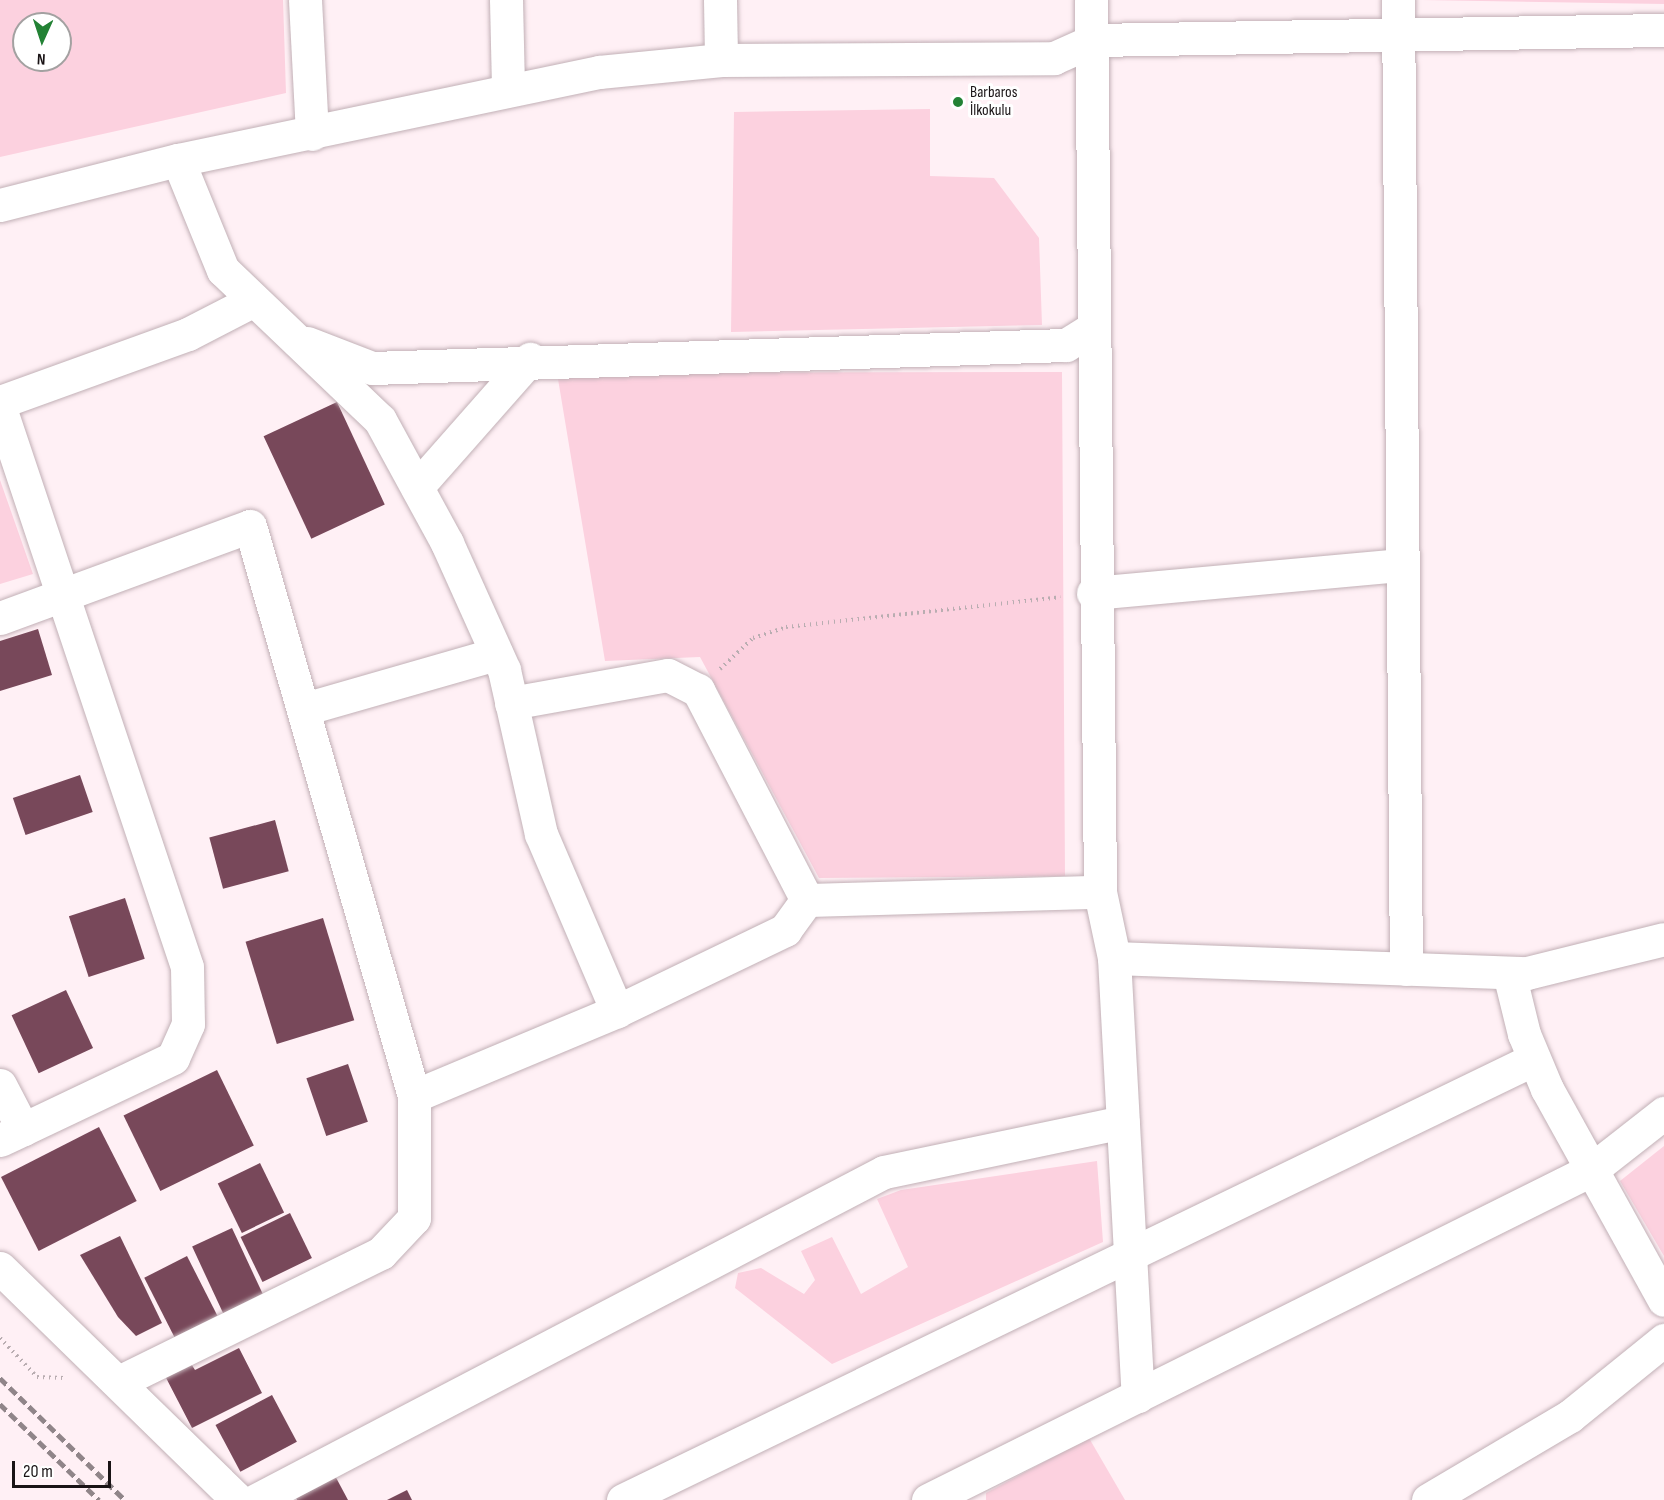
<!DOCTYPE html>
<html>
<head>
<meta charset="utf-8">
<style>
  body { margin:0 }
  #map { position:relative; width:1664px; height:1500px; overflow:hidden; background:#fff0f5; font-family:"Sofia Sans Condensed",sans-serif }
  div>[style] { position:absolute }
  .green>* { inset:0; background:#fcd1df }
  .building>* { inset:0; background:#78485a; transform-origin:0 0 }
  .path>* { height:4px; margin-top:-2px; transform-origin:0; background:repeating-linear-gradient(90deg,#b9adb1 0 1.5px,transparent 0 6px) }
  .roads { filter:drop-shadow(0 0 2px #c2b0b6) drop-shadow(0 0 2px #c2b0b6) }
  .street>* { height:33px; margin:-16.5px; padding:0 16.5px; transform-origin:16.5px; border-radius:16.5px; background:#fff }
  .secondary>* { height:33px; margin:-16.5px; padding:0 16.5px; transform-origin:16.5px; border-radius:16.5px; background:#fff }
  .rail>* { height:4.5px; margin-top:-2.25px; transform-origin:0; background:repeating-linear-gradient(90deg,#908589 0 9px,transparent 0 13.5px) }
  .dots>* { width:16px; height:16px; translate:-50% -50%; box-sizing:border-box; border:3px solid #fff; border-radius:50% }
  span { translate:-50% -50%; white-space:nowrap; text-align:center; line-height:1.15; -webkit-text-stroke:6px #fff; paint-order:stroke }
  .poi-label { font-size:16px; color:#191315 }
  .left { translate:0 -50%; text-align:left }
  .north { position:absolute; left:12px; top:12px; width:60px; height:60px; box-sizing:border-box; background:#fff; border:2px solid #a3a1a1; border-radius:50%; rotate:183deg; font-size:16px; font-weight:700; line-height:24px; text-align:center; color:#191315 }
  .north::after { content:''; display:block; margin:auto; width:21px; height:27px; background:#238235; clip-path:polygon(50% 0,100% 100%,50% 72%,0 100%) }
  .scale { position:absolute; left:12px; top:1461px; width:99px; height:27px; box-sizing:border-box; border:3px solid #191315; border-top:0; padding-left:8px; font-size:18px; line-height:21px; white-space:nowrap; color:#191315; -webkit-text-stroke:4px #fff; paint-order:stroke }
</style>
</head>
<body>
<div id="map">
  <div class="green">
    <div style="clip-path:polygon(evenodd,0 0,283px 0,286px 93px,0 157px,0 0,24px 24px,60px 24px,60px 60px,24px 60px,24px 24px)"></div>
    <div style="clip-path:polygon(1422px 0,1664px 0,1664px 4px)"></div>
    <div style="clip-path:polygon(930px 109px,930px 176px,994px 178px,1039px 238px,1042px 325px,731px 332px,734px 112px)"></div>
    <div style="clip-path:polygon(1062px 372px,1065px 876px,819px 878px,700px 657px,605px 661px,557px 373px)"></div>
    <div style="clip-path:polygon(0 480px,33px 574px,0 584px)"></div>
    <div style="clip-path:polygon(1664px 1146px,1664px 1256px,1620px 1181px)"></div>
    <div style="clip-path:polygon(1097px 1161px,1103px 1242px,832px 1364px,735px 1288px,738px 1273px,761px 1268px,804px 1294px,815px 1280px,801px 1251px,832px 1237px,861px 1294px,908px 1267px,877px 1199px,901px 1190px)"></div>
    <div style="clip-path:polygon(1089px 1438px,1125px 1500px,986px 1500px,986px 1493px)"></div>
  </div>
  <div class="building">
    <div style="left:337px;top:402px;width:113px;height:81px;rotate:65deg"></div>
    <div style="clip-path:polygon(38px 629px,52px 675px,0 691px,0 641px)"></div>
    <div style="left:80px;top:775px;width:39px;height:71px;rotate:71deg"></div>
    <div style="left:275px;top:820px;width:53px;height:68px;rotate:75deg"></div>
    <div style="left:125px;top:898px;width:64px;height:59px;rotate:72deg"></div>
    <div style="left:323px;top:918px;width:107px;height:81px;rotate:73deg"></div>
    <div style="left:66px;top:990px;width:64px;height:60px;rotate:65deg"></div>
    <div style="left:348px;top:1064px;width:61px;height:44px;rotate:71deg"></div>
    <div style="left:217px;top:1070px;width:84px;height:104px;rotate:64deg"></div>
    <div style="left:99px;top:1127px;width:83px;height:110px;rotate:63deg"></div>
    <div style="left:260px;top:1163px;width:55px;height:47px;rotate:64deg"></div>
    <div style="left:290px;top:1213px;width:50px;height:55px;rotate:64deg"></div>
    <div style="left:232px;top:1228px;width:74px;height:44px;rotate:65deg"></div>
    <div style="clip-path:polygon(120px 1236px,162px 1323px,136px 1336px,118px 1317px,80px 1255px)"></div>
    <div style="left:187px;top:1256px;width:67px;height:48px;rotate:63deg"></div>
    <div style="clip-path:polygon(239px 1348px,262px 1393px,192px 1428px,163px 1372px,188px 1359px,195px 1370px)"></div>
    <div style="left:272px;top:1395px;width:53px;height:64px;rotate:62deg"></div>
    <div style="clip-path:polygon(333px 1472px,348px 1500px,297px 1500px,293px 1492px)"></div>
    <div style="clip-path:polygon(407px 1490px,412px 1500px,387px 1500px)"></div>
  </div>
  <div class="path">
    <div style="left:720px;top:669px;width:45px;rotate:-43.2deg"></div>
    <div style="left:753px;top:638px;width:35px;rotate:-18deg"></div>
    <div style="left:786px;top:627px;width:276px;rotate:-6.2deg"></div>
    <div style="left:0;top:1338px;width:54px;rotate:46.5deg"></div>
    <div style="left:37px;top:1377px;width:27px;rotate:2deg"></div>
  </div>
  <div class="roads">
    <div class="street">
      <div style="left:305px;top:0;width:134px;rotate:87deg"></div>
      <div style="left:506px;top:0;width:90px;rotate:88.7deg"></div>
      <div style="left:720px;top:0;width:60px;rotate:89deg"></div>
      <div style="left:1091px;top:0;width:892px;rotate:89.42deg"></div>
      <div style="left:1100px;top:892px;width:67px;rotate:78deg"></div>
      <div style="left:1114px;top:958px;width:439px;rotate:86.9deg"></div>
      <div style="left:1398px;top:0;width:969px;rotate:89.53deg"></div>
      <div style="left:178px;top:160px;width:119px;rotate:67.8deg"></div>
      <div style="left:223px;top:270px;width:217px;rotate:43.7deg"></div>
      <div style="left:380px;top:420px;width:140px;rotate:61.4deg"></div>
      <div style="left:447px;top:543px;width:139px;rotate:65.8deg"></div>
      <div style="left:504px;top:670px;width:168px;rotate:77.3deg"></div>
      <div style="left:541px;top:834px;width:193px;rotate:66.8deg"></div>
      <div style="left:307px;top:343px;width:70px;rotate:21deg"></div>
      <div style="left:372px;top:368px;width:694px;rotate:-1.9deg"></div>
      <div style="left:1066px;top:345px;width:32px;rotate:-32deg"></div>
      <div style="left:0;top:402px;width:200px;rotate:-19.9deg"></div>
      <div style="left:188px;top:334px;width:74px;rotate:-27.3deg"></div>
      <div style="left:0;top:408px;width:589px;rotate:71.5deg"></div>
      <div style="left:187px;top:967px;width:57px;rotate:89deg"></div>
      <div style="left:188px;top:1024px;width:37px;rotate:114deg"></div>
      <div style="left:173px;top:1058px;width:191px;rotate:154.6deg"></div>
      <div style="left:417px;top:487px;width:171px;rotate:-48.6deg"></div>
      <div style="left:1093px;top:593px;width:310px;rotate:-5.2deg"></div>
      <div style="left:0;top:618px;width:266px;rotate:-20.2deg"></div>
      <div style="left:250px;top:526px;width:593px;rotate:73.95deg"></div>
      <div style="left:414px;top:1096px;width:122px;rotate:90deg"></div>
      <div style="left:414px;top:1218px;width:48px;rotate:133.3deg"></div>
      <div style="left:381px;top:1253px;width:290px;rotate:153.8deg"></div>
      <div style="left:511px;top:703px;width:159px;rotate:-10.1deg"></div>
      <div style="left:668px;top:675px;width:34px;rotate:27deg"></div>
      <div style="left:698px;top:690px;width:237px;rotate:62.6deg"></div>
      <div style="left:304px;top:709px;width:200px;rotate:-16deg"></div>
      <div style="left:1114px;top:958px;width:413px;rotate:2.1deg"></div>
      <div style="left:1527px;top:973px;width:141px;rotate:-13.9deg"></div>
      <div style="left:1509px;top:973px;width:63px;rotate:76.2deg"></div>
      <div style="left:1524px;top:1034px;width:60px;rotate:67.3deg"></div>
      <div style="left:1547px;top:1089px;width:241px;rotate:61deg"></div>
      <div style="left:0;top:1085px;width:50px;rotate:62.4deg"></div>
      <div style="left:414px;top:1096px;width:220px;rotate:-22.7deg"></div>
      <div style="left:617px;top:1011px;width:187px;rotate:-25.7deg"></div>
      <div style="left:785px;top:930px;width:37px;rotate:-54deg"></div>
      <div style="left:807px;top:900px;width:293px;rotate:-1.6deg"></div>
      <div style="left:256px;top:1500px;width:708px;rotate:-27.58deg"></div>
      <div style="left:884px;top:1172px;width:244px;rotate:-11.8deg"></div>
      <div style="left:623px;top:1500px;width:1012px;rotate:-25.83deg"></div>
      <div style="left:928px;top:1500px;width:741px;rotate:-26.46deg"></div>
      <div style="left:1591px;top:1170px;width:93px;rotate:-38deg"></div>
      <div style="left:1428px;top:1500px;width:165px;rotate:-30.6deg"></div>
      <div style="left:1570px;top:1416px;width:121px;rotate:-39deg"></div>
    </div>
    <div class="secondary">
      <div style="left:0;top:205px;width:184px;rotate:-14.2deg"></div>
      <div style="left:178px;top:160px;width:430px;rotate:-11.8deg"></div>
      <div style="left:599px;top:72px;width:123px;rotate:-5.6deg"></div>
      <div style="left:721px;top:60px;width:333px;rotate:-0.3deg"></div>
      <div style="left:1054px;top:58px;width:44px;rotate:-24.2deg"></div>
      <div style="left:1094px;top:40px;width:570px;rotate:-1.01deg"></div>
      <div style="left:0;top:1268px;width:332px;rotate:44.3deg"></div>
    </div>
  </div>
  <div class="rail">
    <div style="left:0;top:1378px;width:175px;rotate:44.3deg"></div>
    <div style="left:0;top:1404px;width:138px;rotate:44.1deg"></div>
  </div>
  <div class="dots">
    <div style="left:958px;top:102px;background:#238235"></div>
  </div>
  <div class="poi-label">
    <span class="left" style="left:970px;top:102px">Barbaros<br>İlkokulu</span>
  </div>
  <div class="north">N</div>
  <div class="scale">20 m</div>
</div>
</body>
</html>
